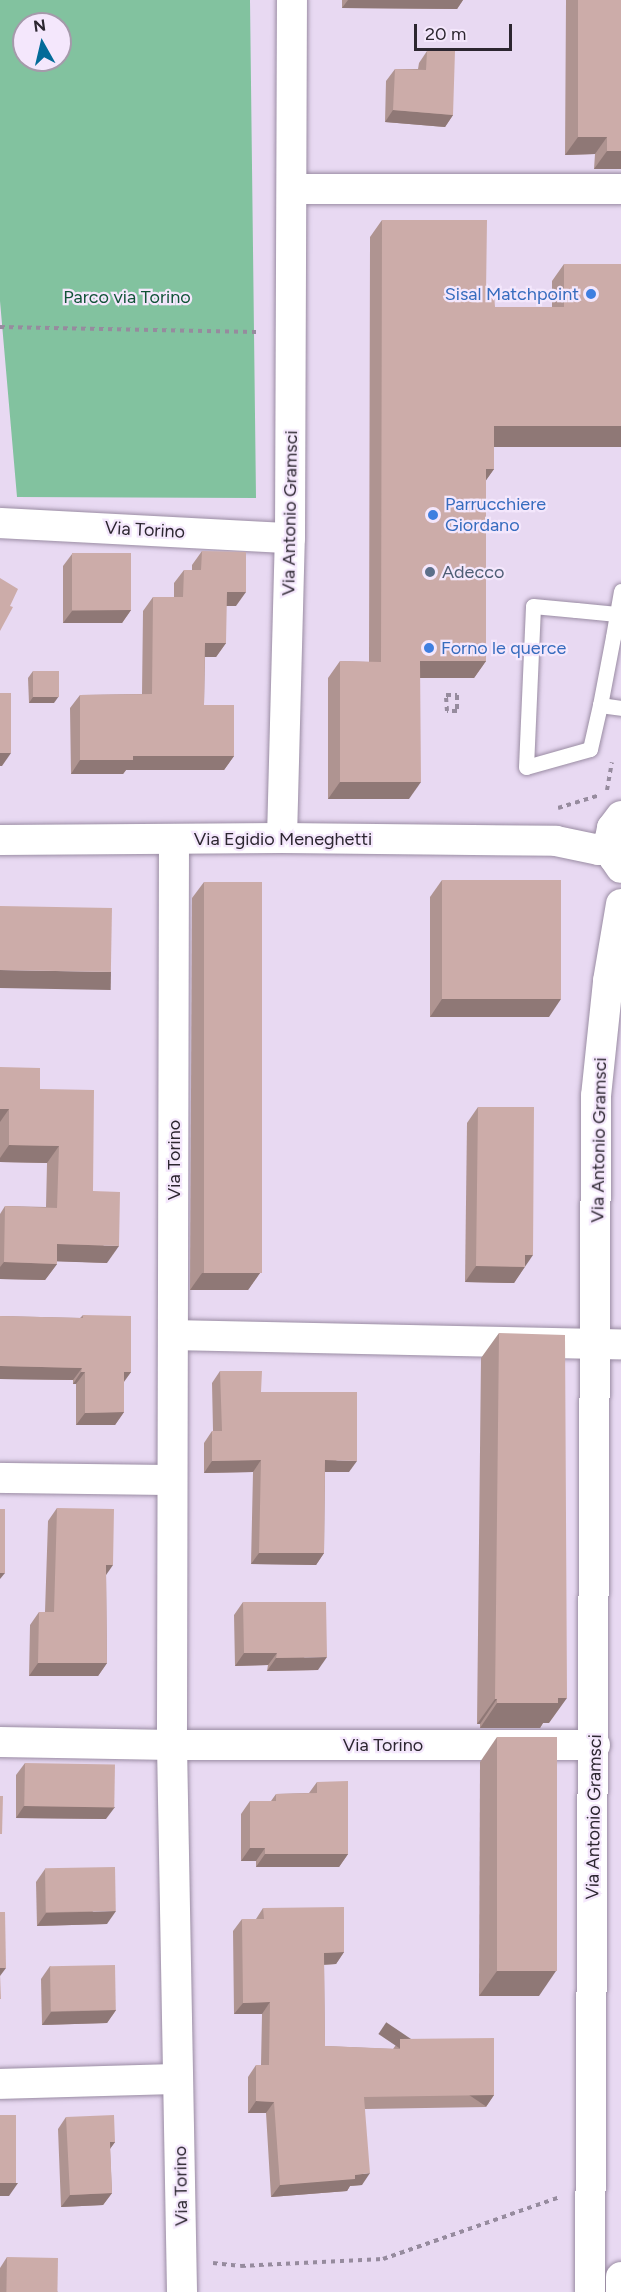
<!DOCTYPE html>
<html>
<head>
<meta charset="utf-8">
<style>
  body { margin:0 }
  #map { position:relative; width:621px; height:2292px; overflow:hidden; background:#e8d9f2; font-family:Figtree,sans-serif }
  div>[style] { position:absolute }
  .green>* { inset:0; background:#82c29f }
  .path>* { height:4px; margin-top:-2px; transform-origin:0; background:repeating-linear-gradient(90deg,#968b9e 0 4.5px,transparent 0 9px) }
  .roads { filter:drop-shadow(0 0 2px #9a8ca3) drop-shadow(0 0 2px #9a8ca3) }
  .lane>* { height:15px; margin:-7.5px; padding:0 7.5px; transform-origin:7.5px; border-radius:7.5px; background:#fff }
  .street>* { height:30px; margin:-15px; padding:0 15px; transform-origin:15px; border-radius:15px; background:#fff }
  .wall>* { inset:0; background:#af9491 }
  .shaded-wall>* { inset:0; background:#8f7876; transform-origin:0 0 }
  .building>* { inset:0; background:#ccaca9; transform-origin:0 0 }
  .dots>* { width:16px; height:16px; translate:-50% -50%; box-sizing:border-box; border:3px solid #f4e7fc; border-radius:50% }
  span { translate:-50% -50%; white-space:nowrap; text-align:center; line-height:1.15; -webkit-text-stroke:4.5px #f4e7fc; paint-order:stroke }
  .shop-label { font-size:18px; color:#366cbe }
  .right { translate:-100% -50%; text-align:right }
  .left { translate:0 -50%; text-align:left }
  .park-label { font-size:18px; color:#115337 }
  .street-label { font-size:18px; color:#2c2630 }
  .service-label { font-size:18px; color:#4e5e75 }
  .north { position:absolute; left:12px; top:12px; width:60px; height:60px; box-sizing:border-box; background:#f4e7fc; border:2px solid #a49aaa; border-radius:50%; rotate:352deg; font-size:16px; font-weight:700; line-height:24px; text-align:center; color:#2c2630 }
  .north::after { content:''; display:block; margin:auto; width:21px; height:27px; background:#036b99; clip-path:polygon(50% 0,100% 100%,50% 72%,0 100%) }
  .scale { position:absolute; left:414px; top:24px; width:98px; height:27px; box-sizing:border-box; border:3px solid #2c2630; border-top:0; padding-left:8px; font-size:18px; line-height:21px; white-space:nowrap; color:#2c2630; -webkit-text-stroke:4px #f4e7fc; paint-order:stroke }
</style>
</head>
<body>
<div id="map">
  <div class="green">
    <div style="clip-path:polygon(evenodd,0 0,250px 0,256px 498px,17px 497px,0 301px,0 0,24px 24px,60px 24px,60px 60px,24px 60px,24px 24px)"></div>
  </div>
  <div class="path">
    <div style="left:0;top:327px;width:260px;rotate:1.1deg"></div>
    <div style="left:446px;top:695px;width:11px"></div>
    <div style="left:457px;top:695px;width:16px;rotate:90deg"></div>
    <div style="left:457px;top:711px;width:10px;rotate:180deg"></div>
    <div style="left:447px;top:711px;width:16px;rotate:-94deg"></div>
    <div style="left:607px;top:790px;width:28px;rotate:-80deg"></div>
    <div style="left:558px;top:808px;width:41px;rotate:-17.1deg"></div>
    <div style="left:213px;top:2263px;width:28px;rotate:6deg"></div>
    <div style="left:241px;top:2266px;width:142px;rotate:-2.8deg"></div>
    <div style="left:383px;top:2259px;width:188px;rotate:-19.3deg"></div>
  </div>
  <div class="roads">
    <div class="lane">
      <div style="left:621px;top:591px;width:47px;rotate:99.9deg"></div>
      <div style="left:613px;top:637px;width:69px;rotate:100.8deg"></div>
      <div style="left:600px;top:705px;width:45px;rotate:102.8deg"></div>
      <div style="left:590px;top:749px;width:66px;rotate:164.3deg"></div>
      <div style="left:526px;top:767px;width:161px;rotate:-87.5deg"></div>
      <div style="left:533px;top:606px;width:43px;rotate:5.3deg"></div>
      <div style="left:576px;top:610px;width:41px;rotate:5.6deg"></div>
      <div style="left:617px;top:614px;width:4px"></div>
      <div style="left:600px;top:705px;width:21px;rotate:8deg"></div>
    </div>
    <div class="street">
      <div style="left:293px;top:189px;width:328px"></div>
      <div style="left:0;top:523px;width:290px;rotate:3deg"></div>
      <div style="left:621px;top:816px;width:15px;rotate:127deg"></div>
      <div style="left:612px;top:828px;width:10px;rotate:101deg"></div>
      <div style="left:610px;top:838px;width:20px;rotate:79deg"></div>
      <div style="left:614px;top:858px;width:12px;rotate:55deg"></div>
      <div style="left:282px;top:838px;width:300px;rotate:-88.5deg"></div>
      <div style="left:290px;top:538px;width:538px;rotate:-89.79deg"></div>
      <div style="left:174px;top:839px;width:906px;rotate:90.13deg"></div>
      <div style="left:172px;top:1745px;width:547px;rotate:88.95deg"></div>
      <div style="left:0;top:840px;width:282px;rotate:-0.4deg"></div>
      <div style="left:282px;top:838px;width:274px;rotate:0.6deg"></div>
      <div style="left:556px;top:841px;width:44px;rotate:11.8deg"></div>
      <div style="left:599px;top:850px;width:11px;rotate:-5deg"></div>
      <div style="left:174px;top:1335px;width:447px;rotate:1.2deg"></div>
      <div style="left:0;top:1478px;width:172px;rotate:0.7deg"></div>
      <div style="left:0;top:1742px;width:172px;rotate:1deg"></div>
      <div style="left:172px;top:1745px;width:423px"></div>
      <div style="left:0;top:2084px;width:178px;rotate:-1.6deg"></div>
      <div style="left:590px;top:2292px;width:1196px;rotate:-89.71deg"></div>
      <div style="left:596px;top:1096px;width:116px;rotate:-84deg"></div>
      <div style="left:608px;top:981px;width:78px;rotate:-80.4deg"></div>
      <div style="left:621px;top:2292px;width:15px;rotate:-90deg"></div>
    </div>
  </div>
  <div class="wall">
    <div style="clip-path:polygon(342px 0,463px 0,457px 9px,342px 8px)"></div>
    <div style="clip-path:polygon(566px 0,621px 0,621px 169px,594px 169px,595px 154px,565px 155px)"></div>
    <div style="clip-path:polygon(427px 51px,453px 115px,445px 127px,385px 122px,386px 81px,395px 69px,418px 69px,419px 63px)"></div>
    <div style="clip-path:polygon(382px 220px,486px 293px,495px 307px,552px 307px,552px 281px,564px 264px,621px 264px,494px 443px,494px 469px,486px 480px,486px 661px,474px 678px,420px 678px,409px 799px,328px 799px,328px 678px,340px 661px,369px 662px,370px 237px)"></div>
    <div style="clip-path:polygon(202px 551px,236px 606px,226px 606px,226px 643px,216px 657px,205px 657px,204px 705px,234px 756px,224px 770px,126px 770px,123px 774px,71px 774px,70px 708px,80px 695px,142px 694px,143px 611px,153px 597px,174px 597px,174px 583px,184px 570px,192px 570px,192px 565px)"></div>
    <div style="clip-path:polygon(72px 554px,131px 610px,122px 623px,63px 623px,63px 566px)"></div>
    <div style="clip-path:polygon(33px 671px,54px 703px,29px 703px,28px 678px)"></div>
    <div style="clip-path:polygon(442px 880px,549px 1017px,430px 1017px,430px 897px)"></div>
    <div style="clip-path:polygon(204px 882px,260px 1273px,248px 1290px,190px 1290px,192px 898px)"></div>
    <div style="clip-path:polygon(0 1067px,40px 1089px,93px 1191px,107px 1263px,57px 1261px,57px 1264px,45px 1280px,0 1279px,0 1214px,5px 1206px,46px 1207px,47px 1163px,0 1162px)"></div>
    <div style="clip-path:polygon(478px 1107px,525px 1266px,514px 1283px,465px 1282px,467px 1123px)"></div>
    <div style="clip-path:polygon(83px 1315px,131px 1372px,124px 1382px,124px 1412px,115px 1425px,76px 1425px,76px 1384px,73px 1384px,73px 1380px,0 1379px,0 1316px,80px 1318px)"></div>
    <div style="clip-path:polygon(499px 1333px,549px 1723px,543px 1723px,540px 1728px,480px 1728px,480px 1724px,477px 1724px,481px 1358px)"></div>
    <div style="clip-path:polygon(220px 1371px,261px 1392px,349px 1472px,325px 1472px,324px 1553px,316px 1565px,251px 1564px,253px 1472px,204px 1473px,204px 1443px,212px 1431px,213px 1431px,212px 1383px)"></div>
    <div style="clip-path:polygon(57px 1508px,106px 1574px,107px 1663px,98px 1676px,29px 1676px,30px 1625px,39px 1612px,45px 1612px,48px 1521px)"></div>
    <div style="clip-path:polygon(243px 1602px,318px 1670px,267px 1671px,268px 1665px,235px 1666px,234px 1615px)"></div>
    <div style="clip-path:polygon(497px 1737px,539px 1996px,479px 1996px,480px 1762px)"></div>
    <div style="clip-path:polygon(25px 1763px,106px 1819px,16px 1818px,16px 1775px)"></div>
    <div style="clip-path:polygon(317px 1782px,348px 1854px,339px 1867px,256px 1867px,256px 1861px,241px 1861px,241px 1814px,250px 1801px,271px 1801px,276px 1794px,309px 1793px)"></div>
    <div style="clip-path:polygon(45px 1869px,107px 1924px,37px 1926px,36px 1882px)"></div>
    <div style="clip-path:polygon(263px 1908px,344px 1952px,336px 1964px,324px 1965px,325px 2046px,393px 2049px,400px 2039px,494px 2095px,486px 2107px,365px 2109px,362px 2185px,350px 2186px,347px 2191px,271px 2197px,266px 2113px,248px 2113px,248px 2077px,256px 2065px,261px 2065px,262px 2014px,234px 2014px,233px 1931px,242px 1919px,256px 1919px)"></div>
    <div style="clip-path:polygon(50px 1966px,116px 2010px,107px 2023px,42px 2025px,41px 1979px)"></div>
    <div style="clip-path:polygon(66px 2117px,115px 2142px,110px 2149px,112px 2193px,103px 2205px,61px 2207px,58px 2129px)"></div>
    <div style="clip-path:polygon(7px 2257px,58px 2292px,0 2292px,0 2268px)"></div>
  </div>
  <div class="shaded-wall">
    <div style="clip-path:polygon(348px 0,463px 0,457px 9px,342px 8px)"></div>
    <div style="clip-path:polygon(393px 110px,453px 115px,445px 127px,385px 122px)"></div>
    <div style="clip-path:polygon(578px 137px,607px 137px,595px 154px,565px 155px)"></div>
    <div style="clip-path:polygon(607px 151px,621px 151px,621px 169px,594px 169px)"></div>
    <div style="left:494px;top:426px;width:127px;height:21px"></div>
    <div style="clip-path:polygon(486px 469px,494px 469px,482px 486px)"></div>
    <div style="clip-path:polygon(227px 592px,246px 592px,236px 606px,217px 606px)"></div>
    <div style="clip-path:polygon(131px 610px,122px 623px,63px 623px,72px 611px)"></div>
    <div style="clip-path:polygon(205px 643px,226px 643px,216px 657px,195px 657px)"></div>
    <div style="clip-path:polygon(420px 661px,486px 661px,474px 678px,409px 678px)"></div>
    <div style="clip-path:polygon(59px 696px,54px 703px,29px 703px,33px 697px)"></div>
    <div style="clip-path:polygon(0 753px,11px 753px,2px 766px,0 766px)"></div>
    <div style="clip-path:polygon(133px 756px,234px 756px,224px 770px,126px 770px,123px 774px,71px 774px,80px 760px)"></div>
    <div style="clip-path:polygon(340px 782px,421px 782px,409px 799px,328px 799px)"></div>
    <div style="left:0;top:970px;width:111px;height:18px;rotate:1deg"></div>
    <div style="clip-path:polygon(442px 999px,561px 999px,549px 1017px,430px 1017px)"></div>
    <div style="clip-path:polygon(0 1109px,9px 1109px,0 1122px)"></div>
    <div style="clip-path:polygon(9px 1145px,59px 1146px,47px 1163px,0 1162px,0 1158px)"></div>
    <div style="clip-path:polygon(57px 1244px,119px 1246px,107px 1263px,45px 1261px)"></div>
    <div style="clip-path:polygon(525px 1255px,533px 1255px,514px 1283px,465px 1282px,476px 1266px)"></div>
    <div style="clip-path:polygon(4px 1262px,57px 1264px,45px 1280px,0 1279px,0 1267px)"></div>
    <div style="clip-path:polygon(202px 1273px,260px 1273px,248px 1290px,190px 1290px)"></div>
    <div style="clip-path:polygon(0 1366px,82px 1368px,73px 1380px,0 1379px)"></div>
    <div style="clip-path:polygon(81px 1372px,85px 1372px,76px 1384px,73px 1384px)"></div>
    <div style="clip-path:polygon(124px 1372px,131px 1372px,122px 1384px)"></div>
    <div style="clip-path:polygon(124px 1412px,115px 1425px,76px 1425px,85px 1413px)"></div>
    <div style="clip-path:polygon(261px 1460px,253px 1472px,204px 1473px,212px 1461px)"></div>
    <div style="clip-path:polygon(325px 1460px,357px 1461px,349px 1472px,317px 1472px)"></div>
    <div style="clip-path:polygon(259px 1553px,324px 1553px,316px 1565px,251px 1564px)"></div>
    <div style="clip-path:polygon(106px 1565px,113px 1565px,104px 1578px)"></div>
    <div style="clip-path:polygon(0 1573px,5px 1573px,0 1579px)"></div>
    <div style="clip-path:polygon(244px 1653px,277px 1653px,268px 1665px,235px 1666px)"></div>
    <div style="clip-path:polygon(327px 1657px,318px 1670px,267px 1671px,276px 1658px)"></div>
    <div style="clip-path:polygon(38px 1663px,107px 1663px,98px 1676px,29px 1676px)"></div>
    <div style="clip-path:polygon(558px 1698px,567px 1698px,549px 1723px,543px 1723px,540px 1728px,480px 1728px,497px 1703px)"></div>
    <div style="clip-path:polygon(495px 1699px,497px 1699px,480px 1724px,477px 1724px)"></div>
    <div style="clip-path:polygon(24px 1806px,115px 1807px,106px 1819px,16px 1818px)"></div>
    <div style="clip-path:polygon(250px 1848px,265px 1848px,256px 1861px,241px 1861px)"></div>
    <div style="clip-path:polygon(265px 1854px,348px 1854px,339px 1867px,256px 1867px)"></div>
    <div style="clip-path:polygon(116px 1911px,107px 1924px,37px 1926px,46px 1913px)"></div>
    <div style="clip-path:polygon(344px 1952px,336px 1964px,315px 1965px,324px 1953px)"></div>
    <div style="clip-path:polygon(0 1968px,6px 1968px,0 1976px)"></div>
    <div style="clip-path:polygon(497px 1971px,556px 1971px,539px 1996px,479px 1996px)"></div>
    <div style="clip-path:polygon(270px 2002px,262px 2014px,234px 2014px,243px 2003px)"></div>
    <div style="clip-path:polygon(116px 2010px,107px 2023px,42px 2025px,51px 2012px)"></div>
    <div style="left:494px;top:2095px;width:14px;height:130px;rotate:124deg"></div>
    <div style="clip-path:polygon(256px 2101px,274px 2102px,266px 2113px,248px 2113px)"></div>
    <div style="clip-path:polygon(110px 2142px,115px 2142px,106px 2154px)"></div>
    <div style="clip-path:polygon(370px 2173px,362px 2185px,350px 2186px,347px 2191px,271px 2197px,280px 2185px)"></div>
    <div style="clip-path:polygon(0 2183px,18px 2183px,9px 2196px,0 2196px)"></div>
    <div style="clip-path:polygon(112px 2193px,103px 2205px,61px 2207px,70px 2195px)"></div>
  </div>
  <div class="building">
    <div style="clip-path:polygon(578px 0,621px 0,621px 151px,607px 151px,607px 137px,578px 137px)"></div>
    <div style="clip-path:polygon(427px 51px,455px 51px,453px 115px,393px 110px,395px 69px,426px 70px)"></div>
    <div style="clip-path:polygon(382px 220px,487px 220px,486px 293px,494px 293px,495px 307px,564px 307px,564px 264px,621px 264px,621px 426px,494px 426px,494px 469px,486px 469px,486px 661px,420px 661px,421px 782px,340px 782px,340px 661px,381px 662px)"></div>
    <div style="clip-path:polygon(202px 551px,246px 552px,246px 592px,227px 592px,226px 643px,205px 643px,204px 705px,234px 705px,234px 756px,133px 756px,133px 760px,80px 760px,80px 695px,152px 694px,153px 597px,183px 597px,184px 570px,201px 570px)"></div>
    <div style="left:131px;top:553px;width:57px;height:59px;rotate:90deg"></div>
    <div style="clip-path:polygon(0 578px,18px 589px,10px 606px,13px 607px,0 631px)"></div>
    <div style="left:33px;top:671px;width:26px;height:26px"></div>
    <div style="left:0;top:693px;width:11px;height:60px"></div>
    <div style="left:442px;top:880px;width:119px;height:119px"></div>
    <div style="left:204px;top:882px;width:58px;height:391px"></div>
    <div style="left:0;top:906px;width:112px;height:64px;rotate:1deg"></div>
    <div style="clip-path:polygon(0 1067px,40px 1068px,40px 1089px,94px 1090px,93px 1191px,120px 1192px,119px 1246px,57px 1244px,57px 1264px,4px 1262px,5px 1206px,57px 1208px,59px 1146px,9px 1145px,9px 1109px,0 1109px)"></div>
    <div style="clip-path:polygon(478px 1107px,534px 1107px,533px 1255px,525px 1255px,525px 1267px,476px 1266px)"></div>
    <div style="clip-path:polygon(83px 1315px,131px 1316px,131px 1372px,124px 1372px,124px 1412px,85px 1413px,85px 1372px,81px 1372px,82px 1368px,0 1366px,0 1316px,83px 1318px)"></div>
    <div style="clip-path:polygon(499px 1333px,565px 1335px,567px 1698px,558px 1698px,558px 1703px,497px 1703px,497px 1699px,495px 1699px)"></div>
    <div style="clip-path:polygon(220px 1371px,262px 1371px,261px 1392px,357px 1392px,357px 1461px,325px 1460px,324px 1553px,259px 1553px,261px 1460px,212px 1461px,212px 1431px,222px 1431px)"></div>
    <div style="clip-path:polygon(57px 1508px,114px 1509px,113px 1565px,106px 1565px,107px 1663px,38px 1663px,39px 1612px,54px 1612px)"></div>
    <div style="left:0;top:1509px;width:5px;height:64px"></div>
    <div style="clip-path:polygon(243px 1602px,326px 1602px,327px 1657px,276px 1658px,277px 1653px,244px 1653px)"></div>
    <div style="left:497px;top:1737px;width:60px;height:234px"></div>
    <div style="left:25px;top:1763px;width:90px;height:43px;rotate:1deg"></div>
    <div style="clip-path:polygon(348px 1781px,348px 1854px,265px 1854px,265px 1848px,250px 1848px,250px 1801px,276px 1801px,276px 1794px,317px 1793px,317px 1782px)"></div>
    <div style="clip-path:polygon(0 1796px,3px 1796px,2px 1834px,0 1834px)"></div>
    <div style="left:115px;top:1867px;width:44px;height:70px;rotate:89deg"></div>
    <div style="clip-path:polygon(344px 1907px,344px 1952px,324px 1953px,325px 2046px,400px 2049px,400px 2039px,494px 2038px,494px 2095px,364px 2097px,370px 2173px,355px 2175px,355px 2179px,280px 2185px,274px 2102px,256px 2101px,256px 2065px,269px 2065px,270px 2002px,243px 2003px,242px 1919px,264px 1919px,263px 1908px)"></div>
    <div style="clip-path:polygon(0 1912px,5px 1912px,6px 1968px,0 1968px)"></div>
    <div style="left:115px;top:1965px;width:45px;height:65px;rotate:89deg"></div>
    <div style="clip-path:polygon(0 1973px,1px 1999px,0 1999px)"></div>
    <div style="left:0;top:2115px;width:16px;height:68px"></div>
    <div style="clip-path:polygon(114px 2115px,115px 2142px,110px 2142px,112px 2193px,70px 2195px,66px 2117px)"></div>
    <div style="left:7px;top:2257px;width:51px;height:35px;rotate:1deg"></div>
  </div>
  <div class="dots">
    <div style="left:591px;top:294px;background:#3f7fe0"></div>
    <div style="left:433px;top:515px;background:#3f7fe0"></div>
    <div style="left:430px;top:572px;background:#5c6f8a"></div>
    <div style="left:429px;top:648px;background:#3f7fe0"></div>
  </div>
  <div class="shop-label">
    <span class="right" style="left:579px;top:294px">Sisal Matchpoint</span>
    <span class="left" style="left:445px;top:515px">Parrucchiere<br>Giordano</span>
    <span class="left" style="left:441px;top:648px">Forno le querce</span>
  </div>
  <div class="park-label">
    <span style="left:127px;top:297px">Parco via Torino</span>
  </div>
  <div class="street-label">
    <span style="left:290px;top:513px;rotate:-89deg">Via Antonio Gramsci</span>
    <span style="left:145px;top:530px;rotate:3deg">Via Torino</span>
    <span style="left:283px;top:839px">Via Egidio Meneghetti</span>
    <span style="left:599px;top:1140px;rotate:-89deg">Via Antonio Gramsci</span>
    <span style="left:174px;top:1160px;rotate:-90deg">Via Torino</span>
    <span style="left:383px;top:1745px">Via Torino</span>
    <span style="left:594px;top:1817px;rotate:-89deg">Via Antonio Gramsci</span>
    <span style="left:181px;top:2186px;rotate:-91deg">Via Torino</span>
  </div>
  <div class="service-label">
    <span class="left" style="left:442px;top:572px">Adecco</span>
  </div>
  <div class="north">N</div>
  <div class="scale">20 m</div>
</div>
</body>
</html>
